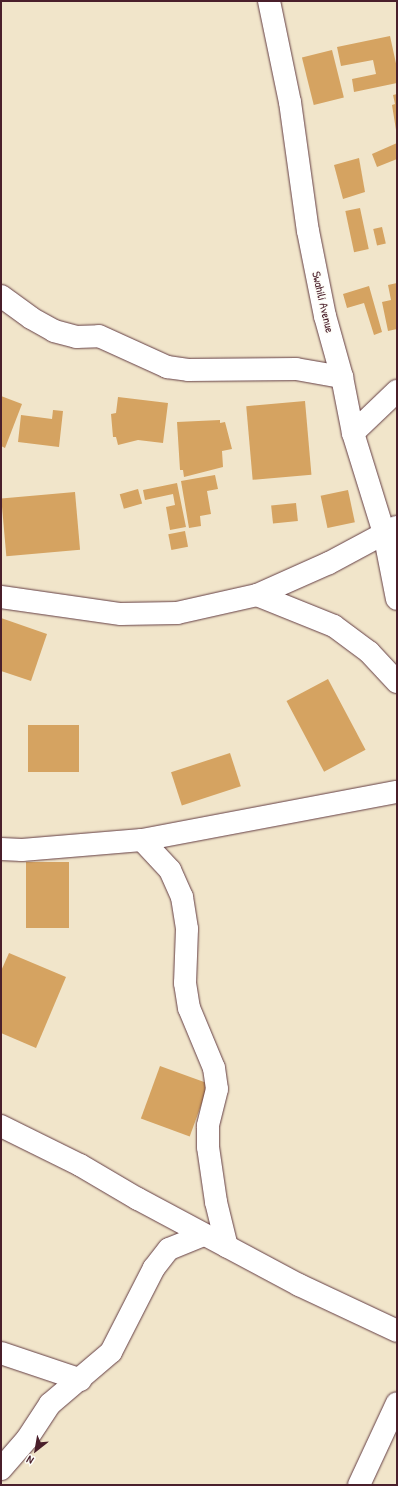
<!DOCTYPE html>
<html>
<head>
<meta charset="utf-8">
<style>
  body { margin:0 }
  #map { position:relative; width:398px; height:1486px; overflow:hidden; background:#f1e5ca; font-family:"Patrick Hand",sans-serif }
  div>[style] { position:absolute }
  .building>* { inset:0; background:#d5a361; transform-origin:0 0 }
  .roads { filter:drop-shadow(0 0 1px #633d43) drop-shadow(0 0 1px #633d43) }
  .minor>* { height:22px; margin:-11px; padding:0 11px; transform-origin:11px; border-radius:11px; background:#fff }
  span { translate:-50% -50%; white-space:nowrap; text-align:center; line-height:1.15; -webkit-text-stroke:3px #fdfcf7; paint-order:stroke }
  .street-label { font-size:12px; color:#4a1f2b }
  .frame { position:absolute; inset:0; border:2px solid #4a1f2b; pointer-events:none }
  .north { position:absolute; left:16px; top:1430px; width:40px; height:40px; -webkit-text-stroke:3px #fdfcf7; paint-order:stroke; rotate:211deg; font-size:11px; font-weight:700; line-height:16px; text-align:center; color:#4a1f2b }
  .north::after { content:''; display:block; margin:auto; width:14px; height:18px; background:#4a1f2b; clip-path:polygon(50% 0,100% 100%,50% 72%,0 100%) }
</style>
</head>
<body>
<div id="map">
  <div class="building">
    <div style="clip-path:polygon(390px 36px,397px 68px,397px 83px,354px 92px,352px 79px,376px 74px,373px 60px,341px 66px,337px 47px)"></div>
    <div style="left:332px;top:50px;width:49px;height:31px;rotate:76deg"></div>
    <div style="clip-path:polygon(397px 94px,397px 130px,396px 130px,392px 105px,395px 104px,393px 95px)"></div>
    <div style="clip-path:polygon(397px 143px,397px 159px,377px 167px,372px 154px)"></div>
    <div style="clip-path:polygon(359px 158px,365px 192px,343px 199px,334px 165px)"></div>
    <div style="left:360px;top:208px;width:42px;height:15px;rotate:78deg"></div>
    <div style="left:382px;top:227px;width:17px;height:9px;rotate:77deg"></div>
    <div style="clip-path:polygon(397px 283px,397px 329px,388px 331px,382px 302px,391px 300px,388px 285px)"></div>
    <div style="clip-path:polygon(369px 286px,382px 332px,374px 335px,364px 303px,347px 308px,343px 294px)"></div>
    <div style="clip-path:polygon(1px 396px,22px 404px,5px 448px,1px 446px)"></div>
    <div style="clip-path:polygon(118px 397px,168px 403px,163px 443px,138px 440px,118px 445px,116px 437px,113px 437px,111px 414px,116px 413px)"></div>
    <div style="left:305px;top:401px;width:74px;height:59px;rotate:85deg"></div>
    <div style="clip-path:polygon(53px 410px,63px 411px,59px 447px,18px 442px,21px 415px,52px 419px)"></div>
    <div style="clip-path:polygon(220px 420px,220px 423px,225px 422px,232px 449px,222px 451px,223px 467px,184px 477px,183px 470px,180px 470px,177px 422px)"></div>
    <div style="clip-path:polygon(215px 475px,218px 489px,207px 491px,211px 514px,200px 516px,201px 526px,189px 528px,181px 481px)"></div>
    <div style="clip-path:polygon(177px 483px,186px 527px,170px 530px,166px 507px,175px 505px,173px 494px,145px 500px,143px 490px)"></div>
    <div style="left:138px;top:489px;width:15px;height:19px;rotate:74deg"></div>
    <div style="left:348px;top:490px;width:33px;height:28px;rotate:78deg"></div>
    <div style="left:75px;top:492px;width:58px;height:74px;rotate:85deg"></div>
    <div style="left:296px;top:503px;width:18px;height:25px;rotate:84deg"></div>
    <div style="left:185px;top:531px;width:16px;height:17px;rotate:79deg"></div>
    <div style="clip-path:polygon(1px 618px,47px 634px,31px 681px,1px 671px)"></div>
    <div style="left:328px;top:679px;width:80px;height:47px;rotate:62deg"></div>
    <div style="left:79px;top:725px;width:47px;height:51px;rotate:90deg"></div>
    <div style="left:230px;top:753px;width:35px;height:62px;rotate:72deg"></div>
    <div style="left:26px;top:862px;width:43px;height:66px"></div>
    <div style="clip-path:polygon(9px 953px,66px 977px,36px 1048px,1px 1033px,1px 971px)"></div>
    <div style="left:160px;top:1066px;width:52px;height:56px;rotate:20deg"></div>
  </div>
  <div class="roads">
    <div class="minor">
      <div style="left:269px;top:1px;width:103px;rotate:78.3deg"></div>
      <div style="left:290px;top:102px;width:130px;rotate:82.1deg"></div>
      <div style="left:308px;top:231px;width:87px;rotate:78.7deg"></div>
      <div style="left:325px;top:316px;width:63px;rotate:74.4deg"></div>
      <div style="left:342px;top:377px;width:57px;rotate:78.9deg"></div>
      <div style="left:353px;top:433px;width:105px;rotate:72.8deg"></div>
      <div style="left:384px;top:533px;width:67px;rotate:78.9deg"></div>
      <div style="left:1px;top:296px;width:37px;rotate:36deg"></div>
      <div style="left:31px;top:318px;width:26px;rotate:29deg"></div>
      <div style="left:54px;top:331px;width:23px;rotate:15deg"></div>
      <div style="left:76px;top:337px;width:23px;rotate:-2deg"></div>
      <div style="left:99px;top:336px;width:75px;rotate:24.5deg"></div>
      <div style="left:167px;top:367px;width:21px;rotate:8deg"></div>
      <div style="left:188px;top:370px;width:108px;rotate:-0.5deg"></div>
      <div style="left:296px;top:369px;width:47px;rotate:9.9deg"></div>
      <div style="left:353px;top:433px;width:61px;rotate:-43.7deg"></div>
      <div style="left:257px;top:595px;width:83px;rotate:21.9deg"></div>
      <div style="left:334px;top:626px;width:44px;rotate:36.6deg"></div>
      <div style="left:369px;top:652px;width:41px;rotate:47deg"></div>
      <div style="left:1px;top:597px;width:121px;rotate:8.1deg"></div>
      <div style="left:121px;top:614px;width:56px;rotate:-1deg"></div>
      <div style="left:177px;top:613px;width:82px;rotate:-12.7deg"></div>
      <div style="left:257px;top:595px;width:79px;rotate:-24deg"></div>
      <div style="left:329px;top:563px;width:76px;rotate:-28.2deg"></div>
      <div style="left:142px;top:840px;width:41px;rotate:47deg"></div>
      <div style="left:170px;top:870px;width:30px;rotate:66deg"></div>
      <div style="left:182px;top:897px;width:32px;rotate:81deg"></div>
      <div style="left:187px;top:929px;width:54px;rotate:92.1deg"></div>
      <div style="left:185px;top:983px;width:25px;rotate:81deg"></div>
      <div style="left:189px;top:1008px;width:65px;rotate:67.4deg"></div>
      <div style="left:214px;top:1068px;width:21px;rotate:82deg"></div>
      <div style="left:217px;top:1089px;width:38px;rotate:104deg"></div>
      <div style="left:208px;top:1126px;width:21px;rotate:90deg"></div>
      <div style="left:208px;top:1147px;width:56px;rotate:81.7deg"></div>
      <div style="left:216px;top:1202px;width:46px;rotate:76.3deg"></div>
      <div style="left:1px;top:849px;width:21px;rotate:3deg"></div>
      <div style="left:22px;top:850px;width:120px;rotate:-4.8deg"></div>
      <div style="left:142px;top:840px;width:259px;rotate:-10.7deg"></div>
      <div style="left:1px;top:1126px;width:88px;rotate:26.3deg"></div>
      <div style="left:80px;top:1165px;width:67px;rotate:30.4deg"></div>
      <div style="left:138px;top:1199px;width:183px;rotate:28.1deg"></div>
      <div style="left:299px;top:1285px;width:108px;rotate:25.1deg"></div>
      <div style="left:1px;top:1353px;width:84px;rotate:18.6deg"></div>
      <div style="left:1px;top:1469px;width:40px;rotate:-49deg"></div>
      <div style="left:27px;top:1439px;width:42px;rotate:-56.7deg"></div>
      <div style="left:50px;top:1404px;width:80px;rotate:-40.4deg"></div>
      <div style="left:111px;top:1352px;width:94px;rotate:-62.9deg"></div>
      <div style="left:154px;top:1268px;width:24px;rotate:-52deg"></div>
      <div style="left:169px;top:1249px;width:37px;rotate:-22deg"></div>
      <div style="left:359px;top:1485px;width:90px;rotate:-65.1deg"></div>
    </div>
  </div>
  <div class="street-label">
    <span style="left:323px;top:302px;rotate:77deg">Swahili Avenue</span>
  </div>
  <div class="frame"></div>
  <div class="north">N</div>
</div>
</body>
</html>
